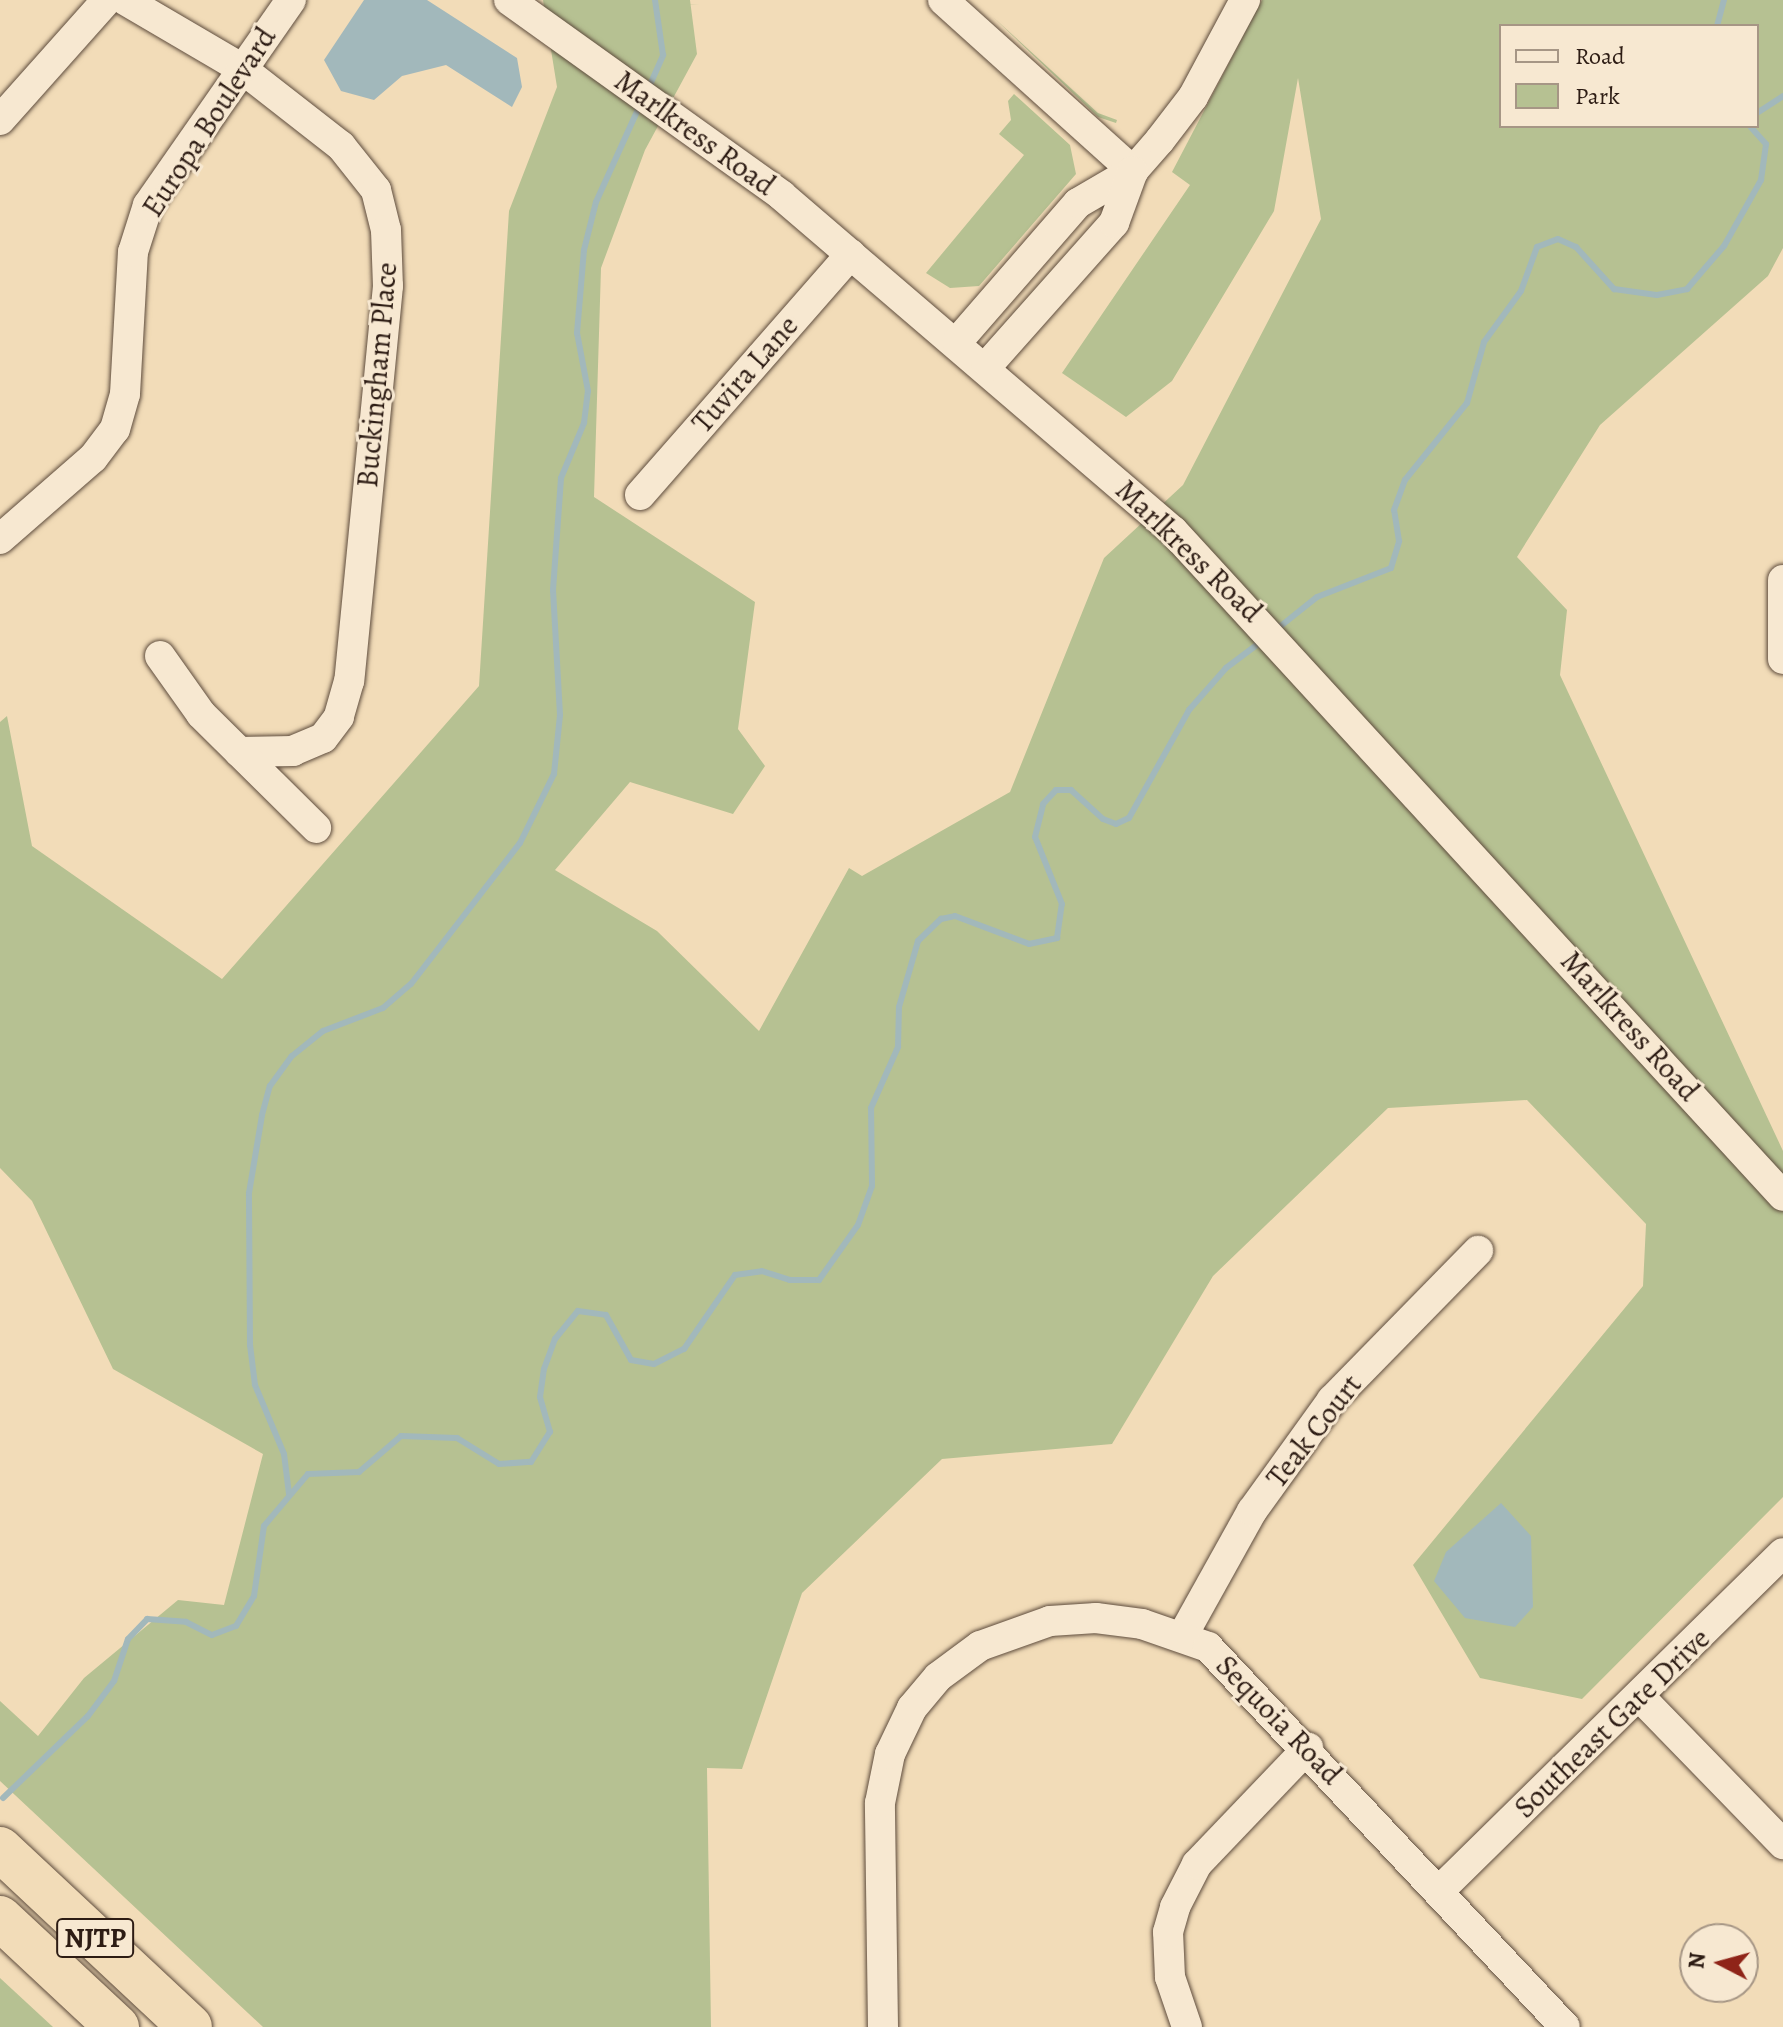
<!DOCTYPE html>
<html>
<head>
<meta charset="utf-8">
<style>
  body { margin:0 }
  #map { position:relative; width:1783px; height:2027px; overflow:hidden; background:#f2dcb8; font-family:Alegreya,serif }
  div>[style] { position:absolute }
  .green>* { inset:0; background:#b6c192 }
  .water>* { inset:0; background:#a2b8bb }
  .stream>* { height:6px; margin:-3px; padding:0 3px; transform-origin:3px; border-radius:3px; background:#a2b8bb }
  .roads { filter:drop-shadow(0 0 2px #5e4c3d) drop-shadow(0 0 2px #5e4c3d) }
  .minor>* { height:30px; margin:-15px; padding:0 15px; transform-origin:15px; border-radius:15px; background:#f7e8d1 }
  .highway>* { height:44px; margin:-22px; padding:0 22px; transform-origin:22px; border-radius:22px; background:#f2dcb8 }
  span { translate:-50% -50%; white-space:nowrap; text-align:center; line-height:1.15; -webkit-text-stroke:6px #f7e8d1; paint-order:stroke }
  .shield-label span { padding:2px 6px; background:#f7e8d1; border:2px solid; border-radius:6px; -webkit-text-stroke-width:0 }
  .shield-label { font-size:28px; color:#2d1c14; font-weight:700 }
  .street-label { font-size:30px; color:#2d1c14 }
  .legend { position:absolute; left:1499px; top:24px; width:260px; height:104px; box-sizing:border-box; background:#f7e8d1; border:2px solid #a69685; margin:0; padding:10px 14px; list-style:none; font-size:24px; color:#2d1c14 }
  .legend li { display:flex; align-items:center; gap:16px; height:40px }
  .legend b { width:40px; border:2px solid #a69685 }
  .north { position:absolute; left:1679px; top:1923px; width:80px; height:80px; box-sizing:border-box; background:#f7e8d1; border:2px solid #a69685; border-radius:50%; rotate:276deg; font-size:22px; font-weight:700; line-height:32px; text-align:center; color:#2d1c14 }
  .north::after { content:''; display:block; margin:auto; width:28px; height:36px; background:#8f2418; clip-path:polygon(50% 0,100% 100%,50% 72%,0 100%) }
</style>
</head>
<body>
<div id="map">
  <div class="green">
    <div style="clip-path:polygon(evenodd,543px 0,690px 0,697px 54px,645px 150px,601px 268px,594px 497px,755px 602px,738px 729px,765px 766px,733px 814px,630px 782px,555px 870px,657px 931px,759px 1031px,849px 868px,862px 876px,1010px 792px,1104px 558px,1183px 485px,1321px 219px,1298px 78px,1274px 211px,1172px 381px,1126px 417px,1062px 373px,1190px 185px,1172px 172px,1262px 0,1783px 0,1783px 248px,1768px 276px,1600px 425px,1517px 557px,1567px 610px,1560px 675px,1783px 1151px,1783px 1497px,1582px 1699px,1480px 1678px,1413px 1565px,1643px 1286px,1646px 1224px,1527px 1100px,1388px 1108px,1213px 1276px,1112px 1444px,942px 1459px,802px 1593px,742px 1769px,707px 1768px,711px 2027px,263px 2027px,0 1781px,0 1701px,38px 1736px,84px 1678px,178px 1600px,224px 1605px,263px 1454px,113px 1369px,32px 1201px,0 1168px,0 722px,7px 716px,32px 846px,222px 979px,479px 686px,509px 211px,557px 87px,543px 0,1501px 26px,1757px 26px,1757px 126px,1501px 126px,1501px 26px)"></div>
    <div style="clip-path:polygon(993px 17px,1098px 113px,1117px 120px,1116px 123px,1098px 117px)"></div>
    <div style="clip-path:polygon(1014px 94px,1070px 145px,1076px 174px,979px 286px,950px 288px,926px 273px,1024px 155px,999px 134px,1011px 120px,1008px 101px)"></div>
    <div style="clip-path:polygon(0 1978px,53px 2027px,0 2027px)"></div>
  </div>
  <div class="water">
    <div style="clip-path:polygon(364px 0,427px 0,517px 58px,522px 87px,512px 107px,446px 65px,402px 76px,374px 100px,341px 91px,324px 60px)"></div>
    <div style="clip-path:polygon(1501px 1503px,1531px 1536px,1533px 1607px,1515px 1627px,1465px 1618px,1434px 1581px,1446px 1552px)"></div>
  </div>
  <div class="stream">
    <div style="left:1717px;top:26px;width:27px;rotate:-75deg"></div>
    <div style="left:649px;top:87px;width:35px;rotate:-66deg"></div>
    <div style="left:663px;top:55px;width:56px;rotate:-98.3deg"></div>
    <div style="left:1757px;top:113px;width:31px;rotate:-33deg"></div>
    <div style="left:1277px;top:629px;width:51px;rotate:-38.7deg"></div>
    <div style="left:1317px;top:597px;width:79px;rotate:-21.4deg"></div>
    <div style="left:1391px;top:568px;width:28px;rotate:-73deg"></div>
    <div style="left:1399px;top:541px;width:31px;rotate:-99deg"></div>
    <div style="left:1394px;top:510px;width:32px;rotate:-70deg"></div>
    <div style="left:1405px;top:480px;width:99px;rotate:-51.2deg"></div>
    <div style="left:1467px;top:403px;width:63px;rotate:-74.4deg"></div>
    <div style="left:1484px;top:342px;width:63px;rotate:-54deg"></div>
    <div style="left:1521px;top:291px;width:47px;rotate:-70deg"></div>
    <div style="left:1537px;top:247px;width:22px;rotate:-21deg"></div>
    <div style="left:1558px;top:239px;width:20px;rotate:24deg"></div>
    <div style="left:1576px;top:247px;width:57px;rotate:47.9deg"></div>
    <div style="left:1614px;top:289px;width:43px;rotate:7.9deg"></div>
    <div style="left:1657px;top:295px;width:31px;rotate:-11deg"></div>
    <div style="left:1687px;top:289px;width:57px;rotate:-49.3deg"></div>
    <div style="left:1724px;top:246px;width:76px;rotate:-60.7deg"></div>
    <div style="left:1761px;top:180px;width:36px;rotate:-82deg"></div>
    <div style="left:1766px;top:144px;width:24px;rotate:-132deg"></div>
    <div style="left:289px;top:1494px;width:40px;rotate:-97.1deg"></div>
    <div style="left:284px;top:1454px;width:75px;rotate:-112.8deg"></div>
    <div style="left:255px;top:1385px;width:40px;rotate:-97.1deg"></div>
    <div style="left:250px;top:1345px;width:152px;rotate:-90.4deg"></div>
    <div style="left:249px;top:1193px;width:79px;rotate:-80.5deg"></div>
    <div style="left:262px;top:1115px;width:30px;rotate:-75deg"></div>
    <div style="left:270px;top:1086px;width:37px;rotate:-54deg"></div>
    <div style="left:292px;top:1056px;width:40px;rotate:-39deg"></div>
    <div style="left:323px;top:1031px;width:64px;rotate:-21deg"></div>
    <div style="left:383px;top:1008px;width:37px;rotate:-41deg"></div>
    <div style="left:411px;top:984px;width:178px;rotate:-52.3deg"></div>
    <div style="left:520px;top:843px;width:77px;rotate:-63.8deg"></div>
    <div style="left:554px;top:774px;width:59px;rotate:-84.2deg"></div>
    <div style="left:560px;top:715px;width:125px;rotate:-93.2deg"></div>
    <div style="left:553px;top:590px;width:112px;rotate:-85.9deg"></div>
    <div style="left:561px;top:478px;width:60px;rotate:-67.3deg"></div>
    <div style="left:584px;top:423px;width:32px;rotate:-83deg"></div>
    <div style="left:588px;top:391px;width:59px;rotate:-100.7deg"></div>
    <div style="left:577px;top:333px;width:83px;rotate:-85.2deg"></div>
    <div style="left:584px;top:250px;width:49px;rotate:-76deg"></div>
    <div style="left:596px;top:202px;width:107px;rotate:-65.6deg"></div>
    <div style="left:3px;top:1798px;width:118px;rotate:-44deg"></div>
    <div style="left:88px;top:1716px;width:44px;rotate:-53.4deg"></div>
    <div style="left:114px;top:1681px;width:44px;rotate:-71.6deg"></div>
    <div style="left:128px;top:1639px;width:28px;rotate:-46deg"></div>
    <div style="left:147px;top:1619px;width:39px;rotate:4deg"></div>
    <div style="left:186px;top:1622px;width:29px;rotate:27deg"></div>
    <div style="left:212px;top:1635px;width:26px;rotate:-21deg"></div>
    <div style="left:236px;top:1626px;width:35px;rotate:-59deg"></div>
    <div style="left:254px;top:1596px;width:71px;rotate:-81.9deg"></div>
    <div style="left:264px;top:1526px;width:68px;rotate:-49.8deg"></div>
    <div style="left:308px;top:1474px;width:51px;rotate:-2.2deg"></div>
    <div style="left:359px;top:1472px;width:55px;rotate:-40.6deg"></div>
    <div style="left:401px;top:1436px;width:56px;rotate:2deg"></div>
    <div style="left:457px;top:1438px;width:49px;rotate:31.8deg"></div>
    <div style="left:499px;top:1464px;width:32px;rotate:-4deg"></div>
    <div style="left:531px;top:1462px;width:36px;rotate:-58deg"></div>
    <div style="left:550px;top:1432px;width:36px;rotate:-106deg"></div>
    <div style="left:540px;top:1397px;width:28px;rotate:-82deg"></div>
    <div style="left:544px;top:1369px;width:32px;rotate:-70deg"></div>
    <div style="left:555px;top:1339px;width:36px;rotate:-51deg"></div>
    <div style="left:578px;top:1311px;width:28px;rotate:8deg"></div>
    <div style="left:606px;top:1315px;width:51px;rotate:60.9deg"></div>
    <div style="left:631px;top:1360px;width:23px;rotate:10deg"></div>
    <div style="left:654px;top:1364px;width:34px;rotate:-27deg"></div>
    <div style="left:684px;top:1349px;width:90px;rotate:-55.4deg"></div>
    <div style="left:735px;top:1275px;width:27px;rotate:-8deg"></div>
    <div style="left:762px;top:1271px;width:29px;rotate:18deg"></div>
    <div style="left:790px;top:1280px;width:29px"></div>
    <div style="left:819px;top:1280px;width:67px;rotate:-54.7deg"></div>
    <div style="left:858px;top:1225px;width:41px;rotate:-70.3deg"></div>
    <div style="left:872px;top:1186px;width:78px;rotate:-90.7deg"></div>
    <div style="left:871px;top:1108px;width:67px;rotate:-66.1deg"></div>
    <div style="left:898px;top:1047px;width:40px;rotate:-88.6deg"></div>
    <div style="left:899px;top:1007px;width:69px;rotate:-73.9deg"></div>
    <div style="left:918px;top:941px;width:32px;rotate:-44deg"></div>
    <div style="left:941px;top:919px;width:14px;rotate:-12deg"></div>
    <div style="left:955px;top:916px;width:79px;rotate:20.7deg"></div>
    <div style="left:1029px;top:944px;width:29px;rotate:-12deg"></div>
    <div style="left:1057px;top:938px;width:34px;rotate:-82deg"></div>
    <div style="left:1062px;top:904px;width:72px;rotate:-111.9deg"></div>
    <div style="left:1035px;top:837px;width:34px;rotate:-76deg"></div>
    <div style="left:1043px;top:804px;width:19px;rotate:-47deg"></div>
    <div style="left:1056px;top:790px;width:15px"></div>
    <div style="left:1071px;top:790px;width:43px;rotate:42.2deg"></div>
    <div style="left:1103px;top:819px;width:14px;rotate:21deg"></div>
    <div style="left:1116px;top:824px;width:14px;rotate:-25deg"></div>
    <div style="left:1129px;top:818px;width:124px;rotate:-60.9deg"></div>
    <div style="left:1189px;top:710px;width:56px;rotate:-48.6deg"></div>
    <div style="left:1226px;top:668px;width:45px;rotate:-36.9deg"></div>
  </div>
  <div class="roads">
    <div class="minor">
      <div style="left:125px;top:0;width:134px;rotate:30.4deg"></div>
      <div style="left:241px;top:68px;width:127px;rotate:38deg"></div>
      <div style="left:341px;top:146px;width:56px;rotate:51.5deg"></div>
      <div style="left:376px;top:190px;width:41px;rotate:76deg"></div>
      <div style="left:386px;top:230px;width:56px;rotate:88deg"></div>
      <div style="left:388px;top:286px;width:397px;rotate:95.6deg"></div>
      <div style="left:349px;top:681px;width:37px;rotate:106deg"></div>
      <div style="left:339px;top:717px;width:26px;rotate:127deg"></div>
      <div style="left:323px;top:738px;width:33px;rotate:157deg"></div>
      <div style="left:293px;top:751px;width:54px;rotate:178.9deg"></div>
      <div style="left:509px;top:0;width:335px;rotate:35.6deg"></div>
      <div style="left:781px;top:195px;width:516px;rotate:40.6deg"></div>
      <div style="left:1173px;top:531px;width:902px;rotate:47.47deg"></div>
      <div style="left:943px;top:0;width:256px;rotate:42deg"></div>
      <div style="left:0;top:120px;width:161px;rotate:-48.3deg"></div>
      <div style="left:957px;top:342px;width:184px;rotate:-49deg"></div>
      <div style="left:1078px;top:203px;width:64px;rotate:-30.2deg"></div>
      <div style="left:1133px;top:171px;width:41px;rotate:-48.9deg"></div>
      <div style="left:1160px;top:140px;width:54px;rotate:-52.5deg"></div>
      <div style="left:1193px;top:97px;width:110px;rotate:-61.8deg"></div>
      <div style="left:986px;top:367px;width:193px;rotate:-48.4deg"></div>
      <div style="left:1114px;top:223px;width:55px;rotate:-69.9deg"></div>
      <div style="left:640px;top:495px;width:320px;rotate:-48.8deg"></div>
      <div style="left:0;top:539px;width:123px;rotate:-41.1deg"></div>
      <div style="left:93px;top:458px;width:36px;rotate:-53deg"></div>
      <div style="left:115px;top:429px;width:36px;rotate:-74deg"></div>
      <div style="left:125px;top:394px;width:142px;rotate:-86.8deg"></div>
      <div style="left:133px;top:252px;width:49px;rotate:-72.3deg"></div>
      <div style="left:148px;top:205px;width:250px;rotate:-55.1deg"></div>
      <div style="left:1783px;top:580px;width:79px;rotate:90deg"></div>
      <div style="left:160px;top:656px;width:71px;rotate:54.7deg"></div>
      <div style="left:201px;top:714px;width:162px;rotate:44.7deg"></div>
      <div style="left:1183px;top:1635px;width:142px;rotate:-60.9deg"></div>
      <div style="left:1252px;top:1511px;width:137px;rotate:-54.2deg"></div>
      <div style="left:1332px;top:1400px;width:209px;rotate:-45.6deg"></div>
      <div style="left:1641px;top:1698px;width:204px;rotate:45.8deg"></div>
      <div style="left:1439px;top:1891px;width:482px;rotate:-44.5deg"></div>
      <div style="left:883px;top:2027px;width:224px;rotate:-90.8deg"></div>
      <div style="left:880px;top:1803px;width:50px;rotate:-78.5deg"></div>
      <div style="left:890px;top:1754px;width:51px;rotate:-64.4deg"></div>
      <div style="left:912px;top:1708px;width:40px;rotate:-50deg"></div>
      <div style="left:938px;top:1677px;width:52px;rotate:-36.4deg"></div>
      <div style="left:980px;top:1646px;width:74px;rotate:-19.7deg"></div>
      <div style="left:1050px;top:1621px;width:46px;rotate:-3.7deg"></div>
      <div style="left:1096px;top:1618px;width:46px;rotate:7.4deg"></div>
      <div style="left:1142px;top:1624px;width:70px;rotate:19.2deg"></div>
      <div style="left:1208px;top:1647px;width:521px;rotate:46.79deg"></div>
      <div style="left:1187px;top:2027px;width:53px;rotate:-108.8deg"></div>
      <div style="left:1170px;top:1977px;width:45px;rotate:-92.5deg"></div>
      <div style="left:1168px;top:1932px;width:26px;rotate:-74deg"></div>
      <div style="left:1175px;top:1907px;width:48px;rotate:-62.9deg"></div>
      <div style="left:1197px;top:1864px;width:161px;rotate:-46.3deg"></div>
    </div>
    <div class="highway">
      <div style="left:0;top:1849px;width:260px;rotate:43.1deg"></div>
      <div style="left:0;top:1918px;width:160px;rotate:43deg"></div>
    </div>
  </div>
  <div class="shield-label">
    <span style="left:95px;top:1938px">NJTP</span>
  </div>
  <div class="street-label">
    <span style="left:209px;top:122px;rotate:-57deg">Europa Boulevard</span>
    <span style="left:695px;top:133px;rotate:36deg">Marlkress Road</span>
    <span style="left:745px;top:374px;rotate:-49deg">Tuvira Lane</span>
    <span style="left:377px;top:375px;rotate:-85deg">Buckingham Place</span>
    <span style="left:1189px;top:551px;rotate:44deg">Marlkress Road</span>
    <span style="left:1630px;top:1026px;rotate:48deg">Marlkress Road</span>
    <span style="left:1314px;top:1431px;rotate:-52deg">Teak Court</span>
    <span style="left:1279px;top:1720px;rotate:46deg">Sequoia Road</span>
    <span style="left:1612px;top:1723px;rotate:-44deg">Southeast Gate Drive</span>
  </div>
  <ul class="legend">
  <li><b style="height:10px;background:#f7e8d1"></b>Road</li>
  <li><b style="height:22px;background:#b6c192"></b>Park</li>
  </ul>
  <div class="north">N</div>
</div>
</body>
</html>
